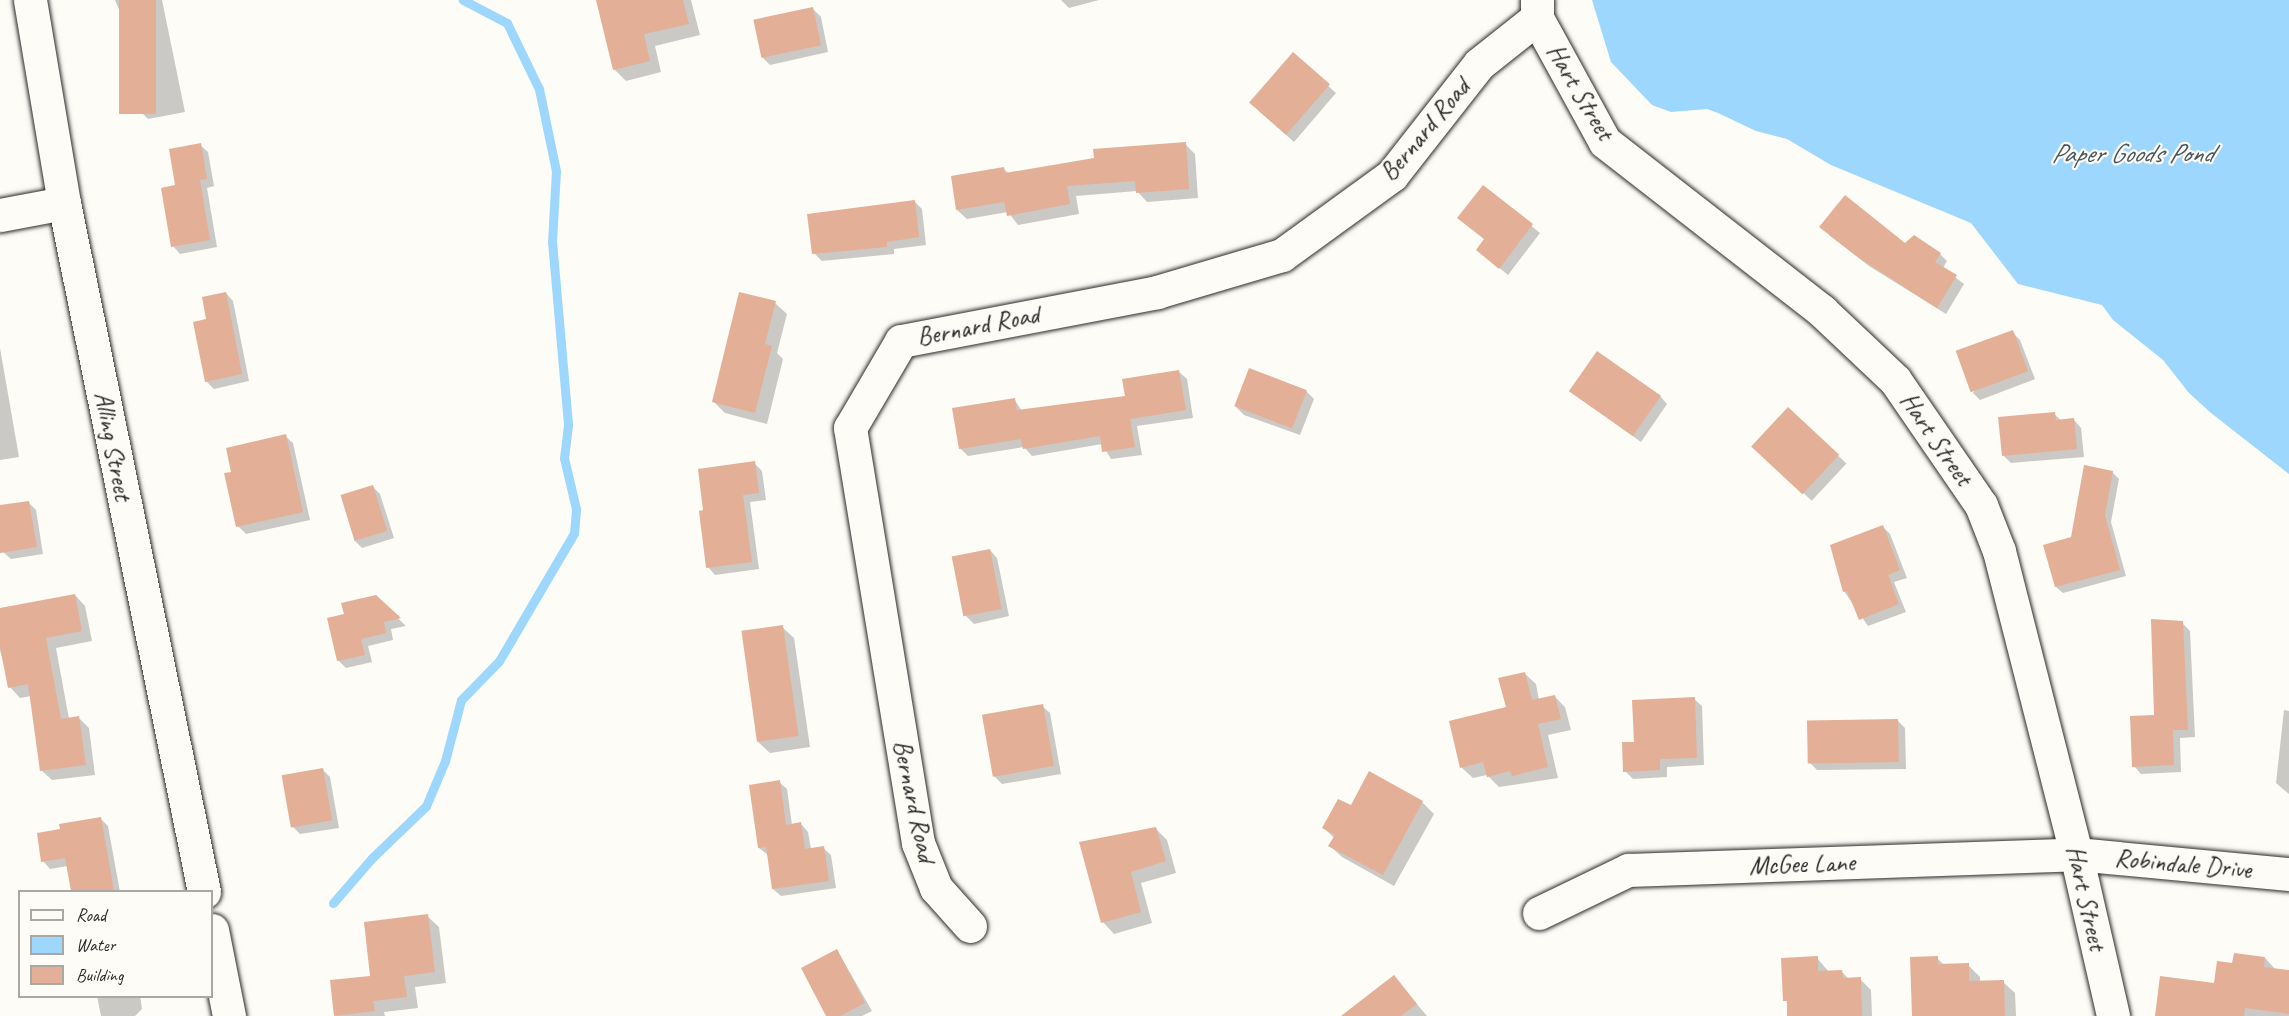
<!DOCTYPE html>
<html>
<head>
<meta charset="utf-8">
<style>
  body { margin:0 }
  #map { position:relative; width:2289px; height:1016px; overflow:hidden; background:#fdfcf7; font-family:Caveat,sans-serif }
  div>[style] { position:absolute }
  .water>* { inset:0; background:#9dd7fd }
  .shadow>* { inset:0; background:#0003; transform-origin:0 0 }
  .stream>* { height:9px; margin:-4.5px; padding:0 4.5px; transform-origin:4.5px; border-radius:4.5px; background:#9dd7fd }
  .building>* { inset:0; background:#e3af96; transform-origin:0 0 }
  .roads { filter:drop-shadow(0 0 2px #2b2b2b) drop-shadow(0 0 2px #2b2b2b) }
  .minor>* { height:33px; margin:-16.5px; padding:0 16.5px; transform-origin:16.5px; border-radius:16.5px; background:#fdfcf7 }
  span { translate:-50% -50%; white-space:nowrap; text-align:center; line-height:1.15; -webkit-text-stroke:4.5px #fdfcf7; paint-order:stroke }
  .street-label { font-size:26px; color:#2b2b2b }
  .water-label { font-size:27px; color:#485660; font-style:italic }
  .legend { position:absolute; left:18px; top:890px; width:195px; height:108px; box-sizing:border-box; background:#fdfcf7; border:2px solid #a9a8a5; margin:0; padding:8px 10px; list-style:none; font-size:18px; color:#2b2b2b }
  .legend li { display:flex; align-items:center; gap:12px; height:30px }
  .legend b { width:30px; border:2px solid #a9a8a5 }
</style>
</head>
<body>
<div id="map">
  <div class="water">
    <div style="clip-path:polygon(1592px 0,2289px 0,2289px 474px,2211px 413px,2189px 393px,2163px 360px,2113px 320px,2102px 305px,2018px 284px,1971px 223px,1831px 165px,1787px 139px,1756px 131px,1718px 113px,1707px 109px,1671px 112px,1652px 105px,1611px 62px)"></div>
  </div>
  <div class="shadow">
    <div style="clip-path:polygon(115px 0,162px 0,185px 112px,148px 119px,140px 111px,125px 24px)"></div>
    <div style="clip-path:polygon(598px 0,691px 0,700px 35px,655px 46px,661px 72px,626px 81px,614px 69px)"></div>
    <div style="clip-path:polygon(1061px 0,1099px 0,1069px 8px)"></div>
    <div style="clip-path:polygon(813px 9px,821px 17px,828px 52px,770px 65px,762px 57px)"></div>
    <div style="clip-path:polygon(1293px 54px,1336px 93px,1294px 142px,1259px 111px)"></div>
    <div style="clip-path:polygon(1185px 144px,1195px 154px,1198px 198px,1147px 202px,1137px 191px,1076px 196px,1079px 214px,1018px 225px,1008px 212px,967px 219px,957px 210px,1004px 169px,1009px 174px)"></div>
    <div style="clip-path:polygon(200px 145px,208px 152px,214px 186px,207px 188px,217px 247px,180px 254px,173px 246px,177px 186px)"></div>
    <div style="clip-path:polygon(1483px 187px,1540px 233px,1508px 275px,1486px 257px,1486px 240px,1459px 218px)"></div>
    <div style="clip-path:polygon(914px 201px,922px 209px,926px 245px,894px 249px,894px 254px,822px 261px,814px 253px)"></div>
    <div style="clip-path:polygon(1829px 235px,1940px 254px,1947px 261px,1943px 268px,1964px 284px,1946px 314px,1869px 266px)"></div>
    <div style="clip-path:polygon(226px 293px,233px 301px,249px 381px,214px 389px,206px 381px,208px 320px)"></div>
    <div style="clip-path:polygon(775px 303px,787px 314px,777px 353px,783px 359px,767px 424px,725px 413px,714px 402px)"></div>
    <div style="clip-path:polygon(2012px 332px,2020px 340px,2035px 379px,1980px 400px,1973px 393px)"></div>
    <div style="clip-path:polygon(0 348px,19px 457px,0 460px)"></div>
    <div style="clip-path:polygon(1179px 372px,1187px 379px,1193px 418px,1137px 426px,1142px 455px,1111px 459px,1102px 444px,1032px 456px,1024px 447px,968px 456px,960px 448px,1014px 399px,1022px 411px,1127px 397px)"></div>
    <div style="clip-path:polygon(1306px 391px,1314px 399px,1300px 435px,1244px 415px,1236px 407px)"></div>
    <div style="clip-path:polygon(1571px 391px,1660px 396px,1667px 404px,1641px 442px)"></div>
    <div style="left:1788px;top:409px;width:80px;height:51px;rotate:43deg"></div>
    <div style="clip-path:polygon(2054px 414px,2062px 421px,2074px 420px,2081px 428px,2084px 457px,2011px 463px,2004px 456px)"></div>
    <div style="clip-path:polygon(285px 436px,293px 443px,310px 520px,246px 534px,238px 526px)"></div>
    <div style="clip-path:polygon(754px 463px,762px 471px,766px 500px,750px 502px,759px 569px,715px 575px,708px 567px,705px 512px)"></div>
    <div style="clip-path:polygon(2112px 472px,2119px 479px,2111px 522px,2126px 576px,2063px 593px,2056px 587px,2073px 538px)"></div>
    <div style="clip-path:polygon(372px 486px,380px 494px,394px 538px,362px 548px,354px 540px)"></div>
    <div style="clip-path:polygon(28px 502px,36px 510px,43px 554px,11px 559px,3px 552px,0 506px)"></div>
    <div style="clip-path:polygon(1882px 526px,1890px 534px,1907px 578px,1894px 582px,1906px 612px,1868px 626px,1844px 591px)"></div>
    <div style="clip-path:polygon(990px 550px,997px 558px,1009px 616px,974px 624px,966px 616px)"></div>
    <div style="clip-path:polygon(75px 595px,85px 606px,92px 641px,56px 648px,69px 719px,79px 718px,89px 728px,95px 775px,52px 780px,41px 770px,31px 696px,20px 698px,10px 687px,0 650px,0 610px)"></div>
    <div style="clip-path:polygon(376px 597px,406px 626px,391px 629px,393px 640px,368px 646px,372px 662px,346px 668px,338px 660px,345px 615px)"></div>
    <div style="clip-path:polygon(2182px 623px,2190px 631px,2195px 737px,2180px 738px,2181px 772px,2141px 774px,2134px 766px,2156px 716px)"></div>
    <div style="clip-path:polygon(782px 627px,794px 638px,810px 747px,770px 753px,758px 742px)"></div>
    <div style="clip-path:polygon(1524px 673px,1536px 684px,1539px 700px,1554px 696px,1565px 707px,1571px 730px,1548px 735px,1558px 778px,1499px 787px,1487px 775px,1473px 778px,1461px 767px,1508px 708px)"></div>
    <div style="clip-path:polygon(1694px 699px,1702px 706px,1704px 765px,1667px 767px,1667px 777px,1633px 779px,1625px 771px,1635px 743px)"></div>
    <div style="clip-path:polygon(1042px 706px,1050px 713px,1061px 774px,1002px 784px,994px 776px)"></div>
    <div style="clip-path:polygon(2284px 710px,2289px 711px,2289px 794px,2276px 783px)"></div>
    <div style="clip-path:polygon(1897px 720px,1905px 728px,1906px 769px,1817px 770px,1809px 762px)"></div>
    <div style="clip-path:polygon(322px 769px,330px 777px,339px 828px,300px 834px,293px 827px)"></div>
    <div style="clip-path:polygon(779px 782px,787px 789px,792px 825px,801px 824px,808px 832px,811px 849px,823px 848px,831px 855px,836px 888px,781px 896px,773px 889px,768px 855px,759px 848px)"></div>
    <div style="clip-path:polygon(1422px 802px,1434px 814px,1394px 886px,1342px 857px,1330px 846px,1334px 838px,1324px 828px,1351px 807px)"></div>
    <div style="clip-path:polygon(100px 818px,108px 826px,120px 892px,73px 892px,68px 866px,50px 869px,43px 861px,61px 830px)"></div>
    <div style="clip-path:polygon(1155px 828px,1167px 840px,1176px 873px,1141px 883px,1152px 923px,1114px 934px,1103px 922px,1081px 843px)"></div>
    <div style="clip-path:polygon(427px 916px,439px 927px,446px 983px,415px 987px,418px 1008px,384px 1012px,385px 1016px,336px 1016px)"></div>
    <div style="clip-path:polygon(837px 950px,872px 1011px,862px 1016px,828px 1016px)"></div>
    <div style="clip-path:polygon(1817px 958px,1829px 972px,1842px 972px,1849px 979px,1860px 979px,1871px 990px,1872px 1016px,1788px 1016px,1783px 959px)"></div>
    <div style="clip-path:polygon(1937px 958px,1945px 966px,1968px 965px,1980px 977px,1980px 982px,2003px 982px,2015px 993px,2016px 1016px,1914px 1016px)"></div>
    <div style="clip-path:polygon(2265px 958px,2276px 970px,2289px 971px,2289px 1016px,2158px 1016px,2216px 985px,2234px 965px)"></div>
    <div style="clip-path:polygon(1394px 977px,1427px 1016px,1344px 1016px)"></div>
    <div style="clip-path:polygon(97px 996px,140px 996px,142px 1009px,135px 1016px,101px 1016px)"></div>
  </div>
  <div class="stream">
    <div style="left:333px;top:903px;width:60px;rotate:-49.1deg"></div>
    <div style="left:372px;top:858px;width:75px;rotate:-43.9deg"></div>
    <div style="left:426px;top:806px;width:49px;rotate:-67.1deg"></div>
    <div style="left:445px;top:761px;width:63px;rotate:-75.3deg"></div>
    <div style="left:461px;top:700px;width:54px;rotate:-45.7deg"></div>
    <div style="left:499px;top:661px;width:148px;rotate:-59.6deg"></div>
    <div style="left:574px;top:533px;width:24px;rotate:-85deg"></div>
    <div style="left:576px;top:509px;width:52px;rotate:-103.2deg"></div>
    <div style="left:564px;top:458px;width:34px;rotate:-83deg"></div>
    <div style="left:568px;top:424px;width:183px;rotate:-95deg"></div>
    <div style="left:552px;top:242px;width:71px;rotate:-86.8deg"></div>
    <div style="left:556px;top:171px;width:84px;rotate:-101.7deg"></div>
    <div style="left:539px;top:89px;width:73px;rotate:-115.9deg"></div>
    <div style="left:507px;top:23px;width:50px;rotate:-152.4deg"></div>
  </div>
  <div class="building">
    <div style="left:119px;top:0;width:37px;height:114px"></div>
    <div style="clip-path:polygon(596px 0,683px 0,689px 24px,644px 34px,650px 61px,613px 70px)"></div>
    <div style="left:813px;top:7px;width:39px;height:61px;rotate:78deg"></div>
    <div style="left:1293px;top:52px;width:49px;height:67px;rotate:41deg"></div>
    <div style="clip-path:polygon(1186px 142px,1189px 189px,1136px 193px,1135px 181px,1067px 186px,1070px 204px,1007px 216px,1004px 202px,956px 210px,951px 176px,1004px 167px,1005px 173px,1094px 158px,1093px 149px)"></div>
    <div style="clip-path:polygon(201px 143px,207px 179px,200px 180px,210px 240px,171px 247px,161px 188px,175px 185px,169px 149px)"></div>
    <div style="clip-path:polygon(1483px 185px,1533px 224px,1499px 269px,1476px 250px,1484px 239px,1457px 218px)"></div>
    <div style="clip-path:polygon(1845px 195px,1905px 243px,1914px 235px,1941px 253px,1935px 262px,1957px 275px,1937px 308px,1859px 258px,1819px 227px)"></div>
    <div style="clip-path:polygon(915px 200px,919px 237px,887px 242px,887px 247px,812px 254px,807px 214px)"></div>
    <div style="clip-path:polygon(226px 292px,242px 374px,205px 382px,193px 322px,206px 319px,202px 297px)"></div>
    <div style="clip-path:polygon(739px 292px,776px 301px,765px 344px,772px 346px,755px 413px,712px 402px)"></div>
    <div style="left:2013px;top:330px;width:44px;height:61px;rotate:70deg"></div>
    <div style="left:1597px;top:351px;width:78px;height:49px;rotate:35deg"></div>
    <div style="left:1249px;top:368px;width:62px;height:41px;rotate:21deg"></div>
    <div style="clip-path:polygon(1179px 370px,1186px 410px,1130px 419px,1135px 447px,1102px 452px,1100px 436px,1023px 449px,1021px 439px,959px 449px,952px 408px,1015px 398px,1017px 410px,1125px 396px,1122px 379px)"></div>
    <div style="left:1788px;top:407px;width:70px;height:54px;rotate:43deg"></div>
    <div style="clip-path:polygon(2055px 412px,2056px 420px,2074px 418px,2077px 449px,2002px 456px,1998px 417px)"></div>
    <div style="clip-path:polygon(286px 434px,303px 512px,236px 527px,224px 473px,231px 472px,226px 448px)"></div>
    <div style="clip-path:polygon(755px 461px,759px 493px,743px 495px,752px 562px,706px 568px,699px 511px,703px 510px,698px 469px)"></div>
    <div style="clip-path:polygon(2084px 465px,2113px 471px,2105px 515px,2120px 570px,2055px 587px,2043px 545px,2071px 537px)"></div>
    <div style="left:373px;top:485px;width:48px;height:34px;rotate:73deg"></div>
    <div style="clip-path:polygon(29px 501px,37px 547px,0 553px,0 505px)"></div>
    <div style="clip-path:polygon(1883px 525px,1900px 570px,1888px 575px,1899px 604px,1859px 620px,1847px 591px,1843px 592px,1830px 545px)"></div>
    <div style="left:990px;top:549px;width:61px;height:39px;rotate:79deg"></div>
    <div style="clip-path:polygon(75px 594px,82px 631px,46px 638px,61px 719px,79px 716px,86px 765px,40px 771px,28px 684px,8px 688px,0 647px,0 608px)"></div>
    <div style="clip-path:polygon(376px 595px,401px 618px,384px 622px,386px 633px,361px 639px,365px 655px,337px 661px,327px 618px,344px 614px,341px 603px)"></div>
    <div style="clip-path:polygon(2151px 619px,2183px 621px,2188px 730px,2173px 730px,2174px 765px,2132px 767px,2130px 716px,2154px 715px)"></div>
    <div style="left:783px;top:625px;width:112px;height:42px;rotate:82deg"></div>
    <div style="clip-path:polygon(1525px 672px,1532px 700px,1555px 695px,1561px 719px,1538px 724px,1548px 767px,1512px 776px,1510px 771px,1487px 777px,1483px 762px,1460px 768px,1449px 721px,1506px 707px,1498px 678px)"></div>
    <div style="clip-path:polygon(1695px 697px,1697px 758px,1660px 759px,1660px 770px,1623px 772px,1622px 742px,1634px 742px,1632px 700px)"></div>
    <div style="left:1043px;top:704px;width:63px;height:62px;rotate:80deg"></div>
    <div style="left:1898px;top:719px;width:43px;height:91px;rotate:89deg"></div>
    <div style="left:323px;top:768px;width:53px;height:42px;rotate:80deg"></div>
    <div style="clip-path:polygon(1369px 771px,1423px 801px,1383px 875px,1328px 846px,1335px 835px,1322px 828px,1338px 799px,1351px 805px)"></div>
    <div style="clip-path:polygon(780px 780px,786px 825px,801px 822px,805px 849px,824px 846px,829px 881px,772px 889px,766px 847px,758px 848px,749px 785px)"></div>
    <div style="clip-path:polygon(101px 817px,114px 891px,71px 891px,65px 858px,41px 862px,37px 833px,60px 829px,59px 824px)"></div>
    <div style="clip-path:polygon(1156px 827px,1166px 861px,1131px 872px,1141px 912px,1101px 923px,1079px 842px)"></div>
    <div style="clip-path:polygon(428px 914px,435px 972px,404px 976px,407px 997px,373px 1001px,375px 1011px,334px 1016px,330px 980px,370px 976px,364px 922px)"></div>
    <div style="clip-path:polygon(837px 949px,865px 1003px,840px 1016px,826px 1016px,801px 968px)"></div>
    <div style="clip-path:polygon(2234px 953px,2265px 957px,2264px 967px,2289px 970px,2289px 1014px,2245px 1008px,2244px 1016px,2155px 1016px,2160px 976px,2214px 983px,2217px 961px,2232px 963px)"></div>
    <div style="clip-path:polygon(1818px 956px,1818px 971px,1842px 970px,1843px 978px,1861px 977px,1862px 1016px,1787px 1016px,1787px 1001px,1783px 1001px,1781px 958px)"></div>
    <div style="clip-path:polygon(1938px 956px,1938px 964px,1969px 963px,1969px 981px,2004px 980px,2005px 1016px,1912px 1016px,1910px 957px)"></div>
    <div style="clip-path:polygon(1394px 975px,1417px 1004px,1401px 1016px,1341px 1016px)"></div>
  </div>
  <div class="roads">
    <div class="minor">
      <div style="left:30px;top:0;width:206px;rotate:80.5deg"></div>
      <div style="left:64px;top:203px;width:703px;rotate:78.51deg"></div>
      <div style="left:1537px;top:0;width:18px;rotate:90deg"></div>
      <div style="left:1537px;top:18px;width:141px;rotate:61.3deg"></div>
      <div style="left:1605px;top:142px;width:275px;rotate:37.9deg"></div>
      <div style="left:1822px;top:311px;width:100px;rotate:43.4deg"></div>
      <div style="left:1895px;top:380px;width:152px;rotate:55.5deg"></div>
      <div style="left:1981px;top:505px;width:49px;rotate:68.6deg"></div>
      <div style="left:1999px;top:551px;width:313px;rotate:75.7deg"></div>
      <div style="left:2076px;top:854px;width:166px;rotate:77.1deg"></div>
      <div style="left:0;top:215px;width:65px;rotate:-10.6deg"></div>
      <div style="left:1539px;top:913px;width:99px;rotate:-25.8deg"></div>
      <div style="left:1628px;top:870px;width:448px;rotate:-2deg"></div>
      <div style="left:2076px;top:854px;width:214px;rotate:5.4deg"></div>
      <div style="left:970px;top:926px;width:51px;rotate:-131.8deg"></div>
      <div style="left:936px;top:888px;width:48px;rotate:-111.8deg"></div>
      <div style="left:918px;top:843px;width:421px;rotate:-99.3deg"></div>
      <div style="left:850px;top:428px;width:101px;rotate:-59.6deg"></div>
      <div style="left:901px;top:341px;width:261px;rotate:-10.8deg"></div>
      <div style="left:1157px;top:292px;width:130px;rotate:-16.5deg"></div>
      <div style="left:1282px;top:255px;width:136px;rotate:-36deg"></div>
      <div style="left:1392px;top:175px;width:141px;rotate:-51.9deg"></div>
      <div style="left:1479px;top:64px;width:74px;rotate:-38.4deg"></div>
      <div style="left:212px;top:930px;width:88px;rotate:78.8deg"></div>
    </div>
  </div>
  <div class="street-label">
    <span style="left:1580px;top:92px;rotate:59deg">Hart Street</span>
    <span style="left:1425px;top:130px;rotate:-50deg">Bernard Road</span>
    <span style="left:978px;top:326px;rotate:-11deg">Bernard Road</span>
    <span style="left:1936px;top:439px;rotate:55deg">Hart Street</span>
    <span style="left:113px;top:446px;rotate:79deg">Alling Street</span>
    <span style="left:914px;top:801px;rotate:78deg">Bernard Road</span>
    <span style="left:1802px;top:864px;rotate:-2deg">McGee Lane</span>
    <span style="left:2183px;top:864px;rotate:5deg">Robindale Drive</span>
    <span style="left:2086px;top:898px;rotate:77deg">Hart Street</span>
  </div>
  <div class="water-label">
    <span style="left:2132px;top:154px">Paper Goods Pond</span>
  </div>
  <ul class="legend">
  <li><b style="height:8px;background:#fdfcf7"></b>Road</li>
  <li><b style="height:16px;background:#9dd7fd"></b>Water</li>
  <li><b style="height:16px;background:#e3af96"></b>Building</li>
  </ul>
</div>
</body>
</html>
